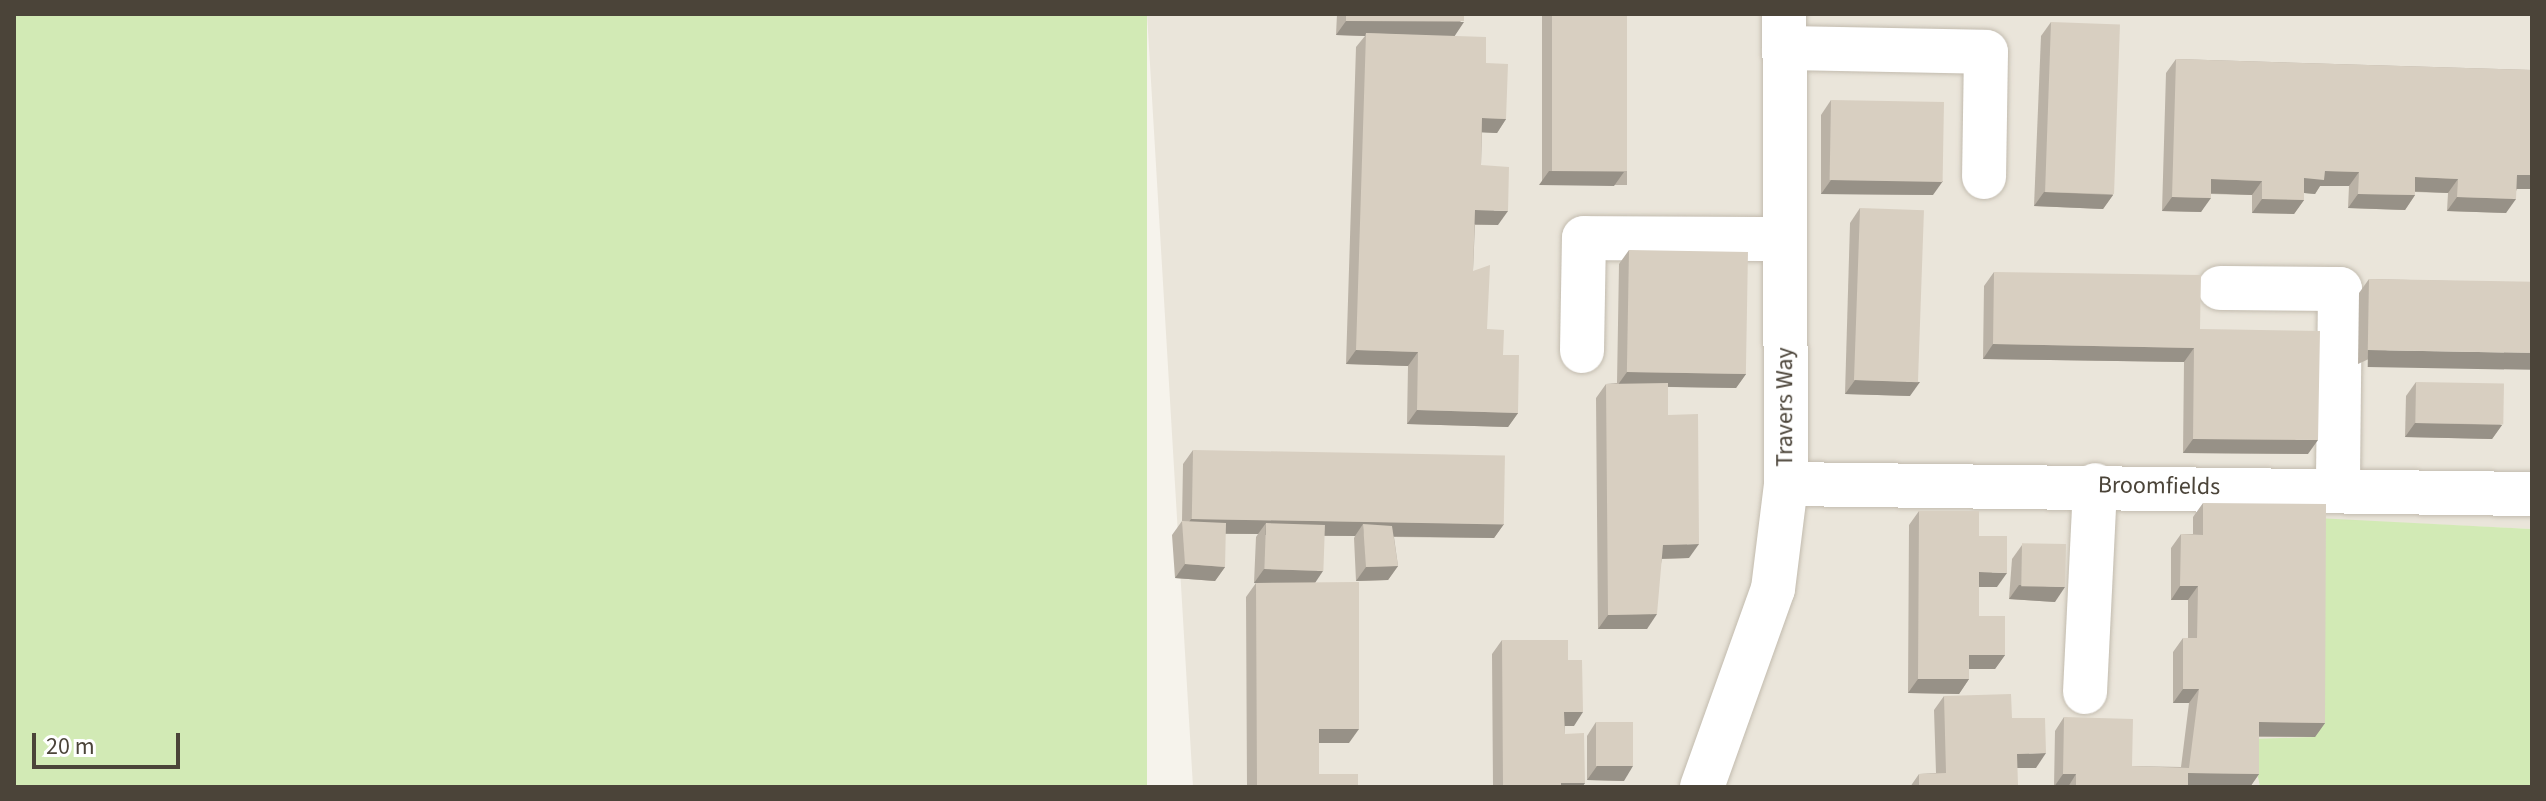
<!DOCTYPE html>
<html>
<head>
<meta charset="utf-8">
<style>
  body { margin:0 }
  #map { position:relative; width:2546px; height:801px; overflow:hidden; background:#f6f3ec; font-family:"Source Sans 3",sans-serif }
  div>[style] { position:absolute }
  .residential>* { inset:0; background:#eae5da }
  .green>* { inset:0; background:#d2eab5; transform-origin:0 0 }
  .roads { filter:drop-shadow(0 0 2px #c2bbae) drop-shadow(0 0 2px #c2bbae) }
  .minor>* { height:44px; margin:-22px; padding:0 22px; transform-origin:22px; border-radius:22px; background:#fff }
  .wall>* { inset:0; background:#bab2a6; transform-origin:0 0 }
  .shaded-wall>* { inset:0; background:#979187; transform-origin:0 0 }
  .building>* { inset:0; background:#d8cfc1; transform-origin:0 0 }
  span { translate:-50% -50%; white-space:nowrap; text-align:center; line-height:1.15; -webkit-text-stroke:6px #fff; paint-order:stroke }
  .street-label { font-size:24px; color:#4b4439 }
  .frame { position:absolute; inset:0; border:16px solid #4b4439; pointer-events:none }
  .scale { position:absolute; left:32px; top:733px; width:148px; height:36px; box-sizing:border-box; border:4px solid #4b4439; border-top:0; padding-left:10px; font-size:24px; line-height:28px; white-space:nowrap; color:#4b4439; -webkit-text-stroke:6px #fff; paint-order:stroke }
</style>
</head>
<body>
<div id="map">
  <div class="residential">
    <div style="clip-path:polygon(1147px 14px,2532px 14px,2532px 529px,2316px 519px,2315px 738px,2250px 739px,2260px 787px,1193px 787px)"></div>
  </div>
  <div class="green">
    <div style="left:14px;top:14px;width:1133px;height:773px"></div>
    <div style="clip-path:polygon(2316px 518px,2532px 529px,2532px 787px,2260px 787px,2250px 739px,2315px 737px)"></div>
  </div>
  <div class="roads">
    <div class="minor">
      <div style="left:1784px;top:48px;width:202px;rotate:1.1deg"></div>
      <div style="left:1986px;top:52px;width:125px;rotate:90.9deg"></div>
      <div style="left:2220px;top:288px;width:120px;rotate:0.5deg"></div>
      <div style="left:2340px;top:289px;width:200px;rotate:90.6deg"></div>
      <div style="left:1582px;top:351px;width:113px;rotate:-89deg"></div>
      <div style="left:1584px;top:238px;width:201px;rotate:0.3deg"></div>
      <div style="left:1786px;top:484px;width:746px;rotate:0.77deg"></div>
      <div style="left:2085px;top:692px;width:207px;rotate:-87.2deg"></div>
      <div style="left:1702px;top:787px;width:210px;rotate:-70.3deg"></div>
      <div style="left:1773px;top:589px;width:106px;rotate:-82.9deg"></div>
      <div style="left:1786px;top:484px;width:470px;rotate:-90.2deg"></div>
    </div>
  </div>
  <div class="wall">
    <div style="clip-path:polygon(1337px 14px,1464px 14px,1454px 36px,1486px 63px,1506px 119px,1497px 133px,1482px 132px,1481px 165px,1498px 225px,1475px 225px,1473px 271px,1487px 329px,1503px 355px,1518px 413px,1508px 427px,1407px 424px,1408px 366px,1346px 364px,1356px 47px,1365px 36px,1336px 35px)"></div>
    <div style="left:1542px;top:14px;width:85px;height:171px"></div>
    <div style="clip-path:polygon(2051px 22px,2113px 195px,2103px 209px,2034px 206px,2041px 36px)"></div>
    <div style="clip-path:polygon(2176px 59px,2532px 70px,2532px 187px,2530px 189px,2517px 189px,2506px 213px,2447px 211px,2448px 193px,2415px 192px,2415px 195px,2405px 210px,2348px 208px,2349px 186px,2320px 186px,2315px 194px,2304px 193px,2304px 200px,2294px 214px,2252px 213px,2252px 195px,2211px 194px,2201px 212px,2162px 211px,2166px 73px)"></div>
    <div style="clip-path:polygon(1831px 100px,1933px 195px,1821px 194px,1821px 115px)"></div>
    <div style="clip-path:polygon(1860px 208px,1910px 396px,1845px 394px,1850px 223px)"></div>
    <div style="clip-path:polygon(1629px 250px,1746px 374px,1736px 388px,1668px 387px,1668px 415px,1689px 558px,1662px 559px,1647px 629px,1598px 629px,1596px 398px,1606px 384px,1617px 383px,1619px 264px)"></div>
    <div style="clip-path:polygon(1994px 272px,2200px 329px,2308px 454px,2183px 453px,2184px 362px,1983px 359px,1984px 286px)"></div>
    <div style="clip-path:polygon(2369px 279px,2532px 283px,2358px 364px,2359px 293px)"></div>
    <div style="clip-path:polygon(2416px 382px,2502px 425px,2492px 439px,2405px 437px,2406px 396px)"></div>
    <div style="clip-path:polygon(1193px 450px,1504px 524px,1494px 538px,1394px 537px,1398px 566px,1388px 580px,1356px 581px,1354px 538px,1355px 536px,1324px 536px,1315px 582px,1349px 743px,1319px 743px,1319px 774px,1358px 787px,1247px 787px,1246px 597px,1256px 583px,1254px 583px,1256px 537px,1258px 534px,1225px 534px,1225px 567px,1215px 581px,1175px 578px,1172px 535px,1182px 521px,1183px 464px)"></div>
    <div style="clip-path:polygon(2203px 503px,2325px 723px,2315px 737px,2259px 737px,2259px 774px,2250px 787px,2054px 787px,2055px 731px,2064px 717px,2132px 766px,2181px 767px,2189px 703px,2173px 703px,2173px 652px,2183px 638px,2188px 638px,2188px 600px,2171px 600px,2171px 548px,2181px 534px,2193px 534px,2193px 517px)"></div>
    <div style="clip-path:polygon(1919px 511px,1979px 536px,1997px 587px,1979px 587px,1979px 616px,2005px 655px,1995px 669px,1969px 669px,1969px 679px,1959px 694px,1908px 693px,1909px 525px)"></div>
    <div style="clip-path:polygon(2022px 545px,2055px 602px,2009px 599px,2012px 559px)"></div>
    <div style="clip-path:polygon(1502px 640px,1574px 726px,1565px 726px,1565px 734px,1585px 783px,1582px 787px,1493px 787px,1492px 654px)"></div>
    <div style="clip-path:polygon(1944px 696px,2012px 718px,2036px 768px,2017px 768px,2016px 787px,1910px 787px,1919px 774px,1936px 773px,1934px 710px)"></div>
    <div style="clip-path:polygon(1596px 722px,1624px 781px,1587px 780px,1587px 736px)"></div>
  </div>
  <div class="shaded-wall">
    <div style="clip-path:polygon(1346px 21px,1464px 22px,1454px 37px,1366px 33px,1365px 36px,1336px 35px)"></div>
    <div style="clip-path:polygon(1482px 118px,1506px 119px,1497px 133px,1472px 132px)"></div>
    <div style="clip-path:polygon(1549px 171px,1624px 172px,1614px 186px,1539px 185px)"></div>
    <div style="clip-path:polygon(2325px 171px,2359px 172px,2349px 186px,2320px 186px,2315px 194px,2294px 192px,2304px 178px)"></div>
    <div style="clip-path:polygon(2517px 175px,2532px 175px,2532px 187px,2530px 189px,2507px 189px)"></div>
    <div style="clip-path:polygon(2415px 177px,2458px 179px,2448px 193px,2405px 191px)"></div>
    <div style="clip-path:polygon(2211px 179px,2262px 181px,2252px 195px,2202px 193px)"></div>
    <div style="clip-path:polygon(1831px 180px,1943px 181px,1933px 195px,1821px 194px)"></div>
    <div style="clip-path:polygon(2044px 192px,2113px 195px,2103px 209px,2034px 206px)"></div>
    <div style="clip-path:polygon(2358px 194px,2415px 195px,2405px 210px,2348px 208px)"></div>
    <div style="clip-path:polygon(2172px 197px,2211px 198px,2201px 212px,2162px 211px)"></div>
    <div style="clip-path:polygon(2457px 197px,2516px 199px,2506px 213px,2447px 211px)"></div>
    <div style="clip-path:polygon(2262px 199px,2304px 200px,2294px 214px,2252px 213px)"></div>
    <div style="clip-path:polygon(1475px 210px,1508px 211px,1498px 225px,1465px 224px)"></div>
    <div style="clip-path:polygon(1993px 344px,2194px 348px,2184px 362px,1983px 359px)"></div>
    <div style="clip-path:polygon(1356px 350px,1418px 352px,1408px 366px,1346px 364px)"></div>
    <div style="left:2368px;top:350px;width:164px;height:17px;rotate:1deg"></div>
    <div style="clip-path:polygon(1627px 372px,1746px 374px,1736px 388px,1617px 386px)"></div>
    <div style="clip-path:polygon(1855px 380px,1920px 382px,1910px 396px,1845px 394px)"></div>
    <div style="clip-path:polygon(1417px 410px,1518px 413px,1508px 427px,1407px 424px)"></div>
    <div style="clip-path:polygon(2415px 423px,2502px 425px,2492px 439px,2405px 437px)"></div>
    <div style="clip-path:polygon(2193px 439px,2318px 440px,2308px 454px,2183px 453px)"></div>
    <div style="clip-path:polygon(1191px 519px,1504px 524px,1494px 538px,1364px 536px,1363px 524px,1355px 536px,1265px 535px,1266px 523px,1258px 534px,1183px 533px,1183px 531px)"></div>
    <div style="clip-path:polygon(1699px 544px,1689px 558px,1653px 559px,1663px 545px)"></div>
    <div style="clip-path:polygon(1185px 564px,1225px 567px,1215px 581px,1175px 578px)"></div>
    <div style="clip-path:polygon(1398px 566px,1388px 580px,1356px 581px,1366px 567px)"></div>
    <div style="clip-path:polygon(1264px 569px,1323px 571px,1313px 586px,1254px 583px)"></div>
    <div style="clip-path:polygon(1979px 572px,2007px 573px,1997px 587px,1969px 587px)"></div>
    <div style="clip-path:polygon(2019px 585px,2065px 587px,2055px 602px,2009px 599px)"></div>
    <div style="clip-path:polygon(2180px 586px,2198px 586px,2188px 600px,2171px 600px)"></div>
    <div style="clip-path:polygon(1657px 614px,1647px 629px,1598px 629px,1608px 615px)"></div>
    <div style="clip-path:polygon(1969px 655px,2005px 655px,1995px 669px,1959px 669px)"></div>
    <div style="clip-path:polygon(1918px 679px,1969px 679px,1959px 694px,1908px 693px)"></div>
    <div style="clip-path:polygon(2183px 689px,2199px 689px,2189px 703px,2173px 703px)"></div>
    <div style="clip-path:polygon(1564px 712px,1583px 712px,1574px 726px,1554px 726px)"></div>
    <div style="clip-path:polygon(2259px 722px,2325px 723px,2315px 737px,2249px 736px)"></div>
    <div style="clip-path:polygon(1319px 729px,1359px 729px,1349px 743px,1309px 743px)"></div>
    <div style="clip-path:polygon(2046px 753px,2036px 768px,2007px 768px,2017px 754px)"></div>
    <div style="clip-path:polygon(1597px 766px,1633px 766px,1624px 781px,1587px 780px)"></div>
    <div style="clip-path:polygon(2188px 773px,2259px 774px,2250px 787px,2178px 787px)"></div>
    <div style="clip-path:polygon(2063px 774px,2076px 774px,2068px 787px,2054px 787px)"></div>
    <div style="clip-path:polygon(1561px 783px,1585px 783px,1582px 787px,1558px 787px)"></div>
    <div style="left:1990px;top:785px;width:28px;height:2px"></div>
  </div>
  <div class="building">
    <div style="left:1346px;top:14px;width:118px;height:7px"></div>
    <div style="left:1552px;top:14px;width:75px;height:157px"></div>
    <div style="left:2051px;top:22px;width:69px;height:170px;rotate:2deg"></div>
    <div style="clip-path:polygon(1366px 33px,1486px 37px,1486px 63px,1508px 64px,1506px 119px,1482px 118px,1481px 165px,1509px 167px,1508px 211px,1475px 210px,1473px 271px,1490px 265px,1487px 329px,1504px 330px,1503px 355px,1519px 355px,1518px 413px,1417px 410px,1418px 352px,1356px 350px)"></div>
    <div style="clip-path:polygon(2176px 59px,2532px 70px,2532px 175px,2517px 175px,2516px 199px,2457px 197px,2458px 179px,2415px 177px,2415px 195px,2358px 194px,2359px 172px,2325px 171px,2324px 180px,2304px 178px,2304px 200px,2262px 199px,2262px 181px,2211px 179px,2211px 198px,2172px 197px)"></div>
    <div style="left:1831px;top:100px;width:113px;height:80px;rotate:1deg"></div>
    <div style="left:1860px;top:208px;width:64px;height:172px;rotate:2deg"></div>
    <div style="left:1629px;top:250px;width:119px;height:122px;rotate:1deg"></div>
    <div style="clip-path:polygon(1994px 272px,2201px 275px,2200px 329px,2320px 331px,2318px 440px,2193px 439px,2194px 348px,1993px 344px)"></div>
    <div style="left:2369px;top:279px;width:163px;height:71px;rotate:1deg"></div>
    <div style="left:2416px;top:382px;width:88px;height:41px;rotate:1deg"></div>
    <div style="clip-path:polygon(1668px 383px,1668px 415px,1698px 414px,1699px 544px,1663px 545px,1657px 614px,1608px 615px,1606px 384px)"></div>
    <div style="left:1193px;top:450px;width:312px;height:69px;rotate:1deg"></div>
    <div style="clip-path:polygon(2203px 503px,2326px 504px,2325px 723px,2259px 722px,2259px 774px,2188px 773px,2188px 787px,2076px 787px,2076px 774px,2063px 774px,2064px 717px,2133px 719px,2132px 766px,2189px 768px,2199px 689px,2183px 689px,2183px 638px,2197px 638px,2198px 586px,2180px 586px,2181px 534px,2203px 535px)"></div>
    <div style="clip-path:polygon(1919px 511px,1979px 511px,1979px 536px,2007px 536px,2007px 573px,1979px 572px,1979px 616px,2005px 616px,2005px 655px,1969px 655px,1969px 679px,1918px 679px)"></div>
    <div style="clip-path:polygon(1182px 521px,1226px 523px,1225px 567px,1185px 564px)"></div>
    <div style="left:1266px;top:523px;width:59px;height:46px;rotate:2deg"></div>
    <div style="clip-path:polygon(1363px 524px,1392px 526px,1398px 566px,1366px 567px)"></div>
    <div style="left:2066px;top:544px;width:43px;height:44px;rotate:91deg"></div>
    <div style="clip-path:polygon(1359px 582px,1359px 729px,1319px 729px,1319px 774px,1358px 774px,1358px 787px,1257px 787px,1256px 583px)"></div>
    <div style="clip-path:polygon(1502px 640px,1568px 640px,1568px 660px,1582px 660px,1583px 712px,1564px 712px,1565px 734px,1584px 733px,1585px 783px,1561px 783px,1561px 787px,1503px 787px)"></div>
    <div style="clip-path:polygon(2011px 694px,2012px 718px,2045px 718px,2046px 753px,2017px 754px,2018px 785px,1990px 785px,1990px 787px,1919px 787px,1919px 774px,1946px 773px,1944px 696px)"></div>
    <div style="left:1596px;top:722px;width:37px;height:44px"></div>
  </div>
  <div class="street-label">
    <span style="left:1785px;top:407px;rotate:-90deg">Travers Way</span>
    <span style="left:2159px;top:486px;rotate:1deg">Broomfields</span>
  </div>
  <div class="frame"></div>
  <div class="scale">20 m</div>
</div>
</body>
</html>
